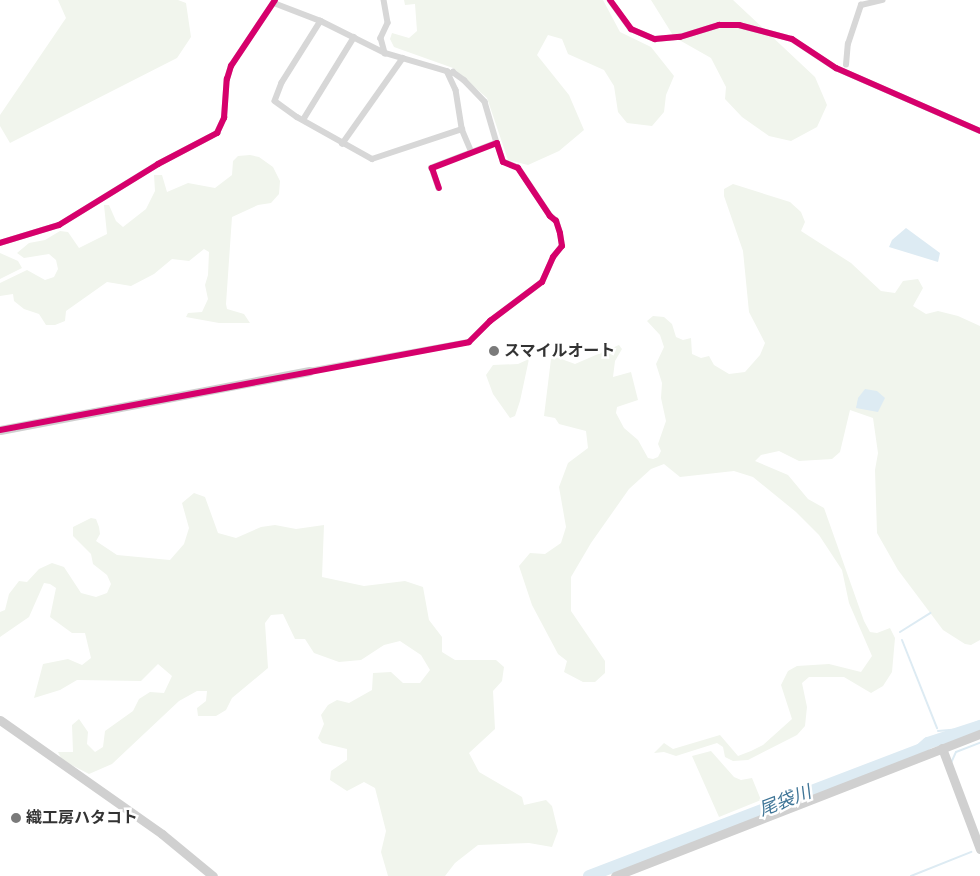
<!DOCTYPE html>
<html>
<head>
<meta charset="utf-8">
<style>
  body { margin:0 }
  #map { position:relative; width:980px; height:876px; overflow:hidden; background:#fff; font-family:"Nunito Sans","Noto Sans JP",sans-serif }
  div>[style] { position:absolute }
  .green>* { inset:0; background:#f1f5ed }
  .water>* { inset:0; background:#ddebf3 }
  .stream>* { height:2px; margin:-1px; padding:0 1px; transform-origin:1px; border-radius:1px; background:#ddebf3 }
  .river>* { height:12px; margin:-6px; padding:0 6px; transform-origin:6px; border-radius:6px; background:#ddebf3 }
  .street>* { height:5.5px; margin:-2.75px; padding:0 2.75px; transform-origin:2.75px; border-radius:2.75px; background:#d7d7d7 }
  .secondary>* { height:9px; margin:-4.5px; padding:0 4.5px; transform-origin:4.5px; border-radius:4.5px; background:#d0d0d0 }
  .cycleway>* { height:6px; margin:-3px; padding:0 3px; transform-origin:3px; border-radius:3px; background:#d6006c }
  .dots>* { width:14px; height:14px; translate:-50% -50%; box-sizing:border-box; border:2px solid #fff; border-radius:50% }
  span { translate:-50% -50%; white-space:nowrap; text-align:center; line-height:1.15; -webkit-text-stroke:5px #fff; paint-order:stroke }
  .poi-label { font-size:16px; color:#333; font-weight:700 }
  .left { translate:0 -50%; text-align:left }
  .water-label { font-size:18px; color:#3f7597; font-style:italic }
</style>
</head>
<body>
<div id="map">
  <div class="green">
    <div style="clip-path:polygon(58px 0,178px 0,186px 3px,191px 37px,177px 58px,10px 143px,0 126px,0 115px,66px 18px)"></div>
    <div style="clip-path:polygon(404px 0,603px 0,620px 32px,651px 47px,674px 76px,666px 95px,664px 112px,652px 126px,627px 123px,618px 112px,614px 86px,604px 70px,568px 54px,562px 39px,548px 35px,537px 55px,569px 95px,584px 130px,559px 151px,528px 165px,508px 160px,487px 98px,453px 68px,394px 47px,390px 39px,392px 33px,409px 38px,417px 31px,415px 4px,405px 5px)"></div>
    <div style="clip-path:polygon(651px 0,733px 0,815px 77px,827px 105px,817px 127px,791px 141px,769px 136px,742px 117px,725px 99px,726px 87px,711px 58px,674px 37px)"></div>
    <div style="clip-path:polygon(250px 155px,259px 157px,273px 167px,280px 181px,279px 194px,271px 203px,258px 205px,232px 217px,226px 304px,227px 309px,244px 314px,250px 323px,219px 323px,186px 317px,188px 313px,202px 312px,208px 299px,205px 285px,208px 275px,209px 252px,204px 249px,189px 261px,172px 259px,154px 274px,131px 286px,107px 282px,66px 311px,65px 321px,55px 325px,46px 325px,39px 314px,24px 309px,14px 301px,13px 294px,0 296px,0 283px,27px 270px,45px 280px,54px 277px,58px 269px,56px 260px,49px 254px,24px 258px,17px 253px,29px 243px,45px 240px,60px 231px,68px 232px,79px 248px,107px 234px,104px 205px,109px 205px,116px 221px,123px 227px,146px 209px,155px 191px,154px 175px,162px 175px,167px 192px,188px 183px,215px 188px,232px 175px,233px 161px,238px 156px)"></div>
    <div style="clip-path:polygon(733px 184px,790px 202px,801px 212px,805px 222px,801px 231px,851px 263px,881px 291px,895px 293px,903px 281px,918px 279px,923px 288px,913px 306px,926px 314px,938px 311px,958px 316px,980px 326px,980px 640px,971px 645px,965px 644px,943px 630px,898px 570px,877px 533px,875px 470px,878px 453px,873px 418px,850px 410px,840px 452px,832px 459px,799px 461px,779px 451px,761px 455px,755px 461px,788px 475px,808px 499px,824px 508px,864px 621px,870px 632px,877px 633px,890px 628px,895px 638px,892px 672px,883px 686px,871px 693px,844px 677px,809px 677px,802px 683px,807px 707px,805px 726px,797px 735px,748px 760px,733px 761px,725px 757px,723px 747px,717px 743px,676px 756px,664px 752px,654px 753px,664px 743px,673px 749px,720px 735px,738px 756px,751px 751px,763px 745px,792px 719px,781px 685px,788px 671px,797px 666px,829px 664px,861px 672px,872px 656px,849px 603px,842px 570px,819px 535px,796px 512px,753px 477px,734px 471px,680px 477px,664px 464px,651px 469px,629px 489px,591px 543px,571px 577px,571px 611px,605px 661px,605px 673px,595px 682px,583px 682px,564px 672px,567px 661px,558px 654px,532px 605px,519px 566px,530px 553px,545px 554px,561px 543px,566px 527px,559px 487px,568px 463px,588px 448px,586px 431px,559px 424px,555px 418px,544px 416px,551px 359px,556px 357px,575px 364px,619px 345px,622px 349px,615px 361px,613px 377px,631px 372px,638px 400px,617px 407px,616px 413px,624px 428px,638px 440px,648px 458px,653px 459px,658px 457px,661px 451px,658px 444px,666px 421px,661px 398px,662px 383px,656px 364px,664px 347px,660px 335px,647px 321px,653px 316px,664px 317px,672px 324px,676px 337px,683px 340px,691px 338px,692px 354px,701px 358px,709px 356px,714px 365px,729px 374px,745px 372px,760px 355px,765px 343px,749px 312px,743px 251px,724px 196px,724px 189px)"></div>
    <div style="clip-path:polygon(0 253px,18px 261px,22px 268px,0 279px)"></div>
    <div style="clip-path:polygon(529px 359px,520px 401px,515px 416px,510px 418px,493px 394px,486px 375px,493px 365px,518px 364px)"></div>
    <div style="clip-path:polygon(194px 493px,205px 497px,218px 533px,236px 538px,261px 527px,275px 525px,296px 529px,324px 525px,322px 577px,364px 586px,405px 581px,423px 587px,429px 620px,442px 637px,442px 652px,455px 660px,496px 660px,504px 667px,502px 681px,493px 691px,495px 729px,469px 753px,479px 772px,522px 797px,524px 805px,546px 800px,552px 806px,558px 831px,552px 847px,529px 843px,478px 845px,455px 863px,445px 876px,388px 876px,381px 852px,386px 831px,375px 788px,364px 782px,347px 791px,330px 780px,331px 771px,347px 760px,347px 749px,322px 743px,318px 738px,324px 724px,321px 715px,328px 705px,337px 700px,349px 703px,372px 690px,373px 673px,391px 672px,403px 683px,420px 683px,430px 670px,421px 655px,400px 641px,384px 645px,361px 660px,339px 662px,314px 653px,305px 639px,295px 639px,283px 614px,271px 615px,265px 623px,268px 668px,232px 698px,226px 710px,216px 716px,198px 716px,197px 708px,206px 701px,207px 691px,197px 691px,179px 701px,112px 764px,89px 774px,62px 760px,58px 752px,73px 752px,72px 725px,79px 719px,88px 732px,87px 744px,95px 752px,103px 747px,105px 731px,133px 711px,139px 699px,150px 692px,164px 693px,172px 676px,158px 664px,141px 681px,77px 680px,60px 690px,34px 698px,43px 664px,68px 659px,82px 665px,91px 658px,85px 633px,72px 633px,50px 617px,56px 588px,50px 584px,44px 583px,29px 617px,0 637px,0 612px,5px 610px,9px 594px,19px 581px,27px 582px,39px 569px,52px 563px,64px 567px,81px 593px,96px 597px,107px 593px,111px 584px,107px 575px,93px 564px,91px 554px,73px 536px,73px 527px,91px 518px,96px 519px,99px 527px,100px 534px,96px 541px,117px 555px,170px 560px,184px 544px,189px 528px,182px 503px)"></div>
    <div style="clip-path:polygon(711px 751px,734px 777px,741px 780px,752px 778px,761px 800px,719px 817px,692px 756px)"></div>
  </div>
  <div class="water">
    <div style="clip-path:polygon(906px 228px,940px 253px,938px 262px,889px 247px,892px 240px)"></div>
    <div style="clip-path:polygon(865px 389px,877px 391px,885px 398px,878px 412px,856px 408px,858px 398px)"></div>
  </div>
  <div class="stream">
    <div style="left:900px;top:632px;width:36px;rotate:-32deg"></div>
    <div style="left:902px;top:640px;width:95px;rotate:68.3deg"></div>
    <div style="left:938px;top:731px;width:23px;rotate:-5deg"></div>
    <div style="left:961px;top:729px;width:21px;rotate:-23deg"></div>
    <div style="left:940px;top:737px;width:4px;rotate:63deg"></div>
    <div style="left:951px;top:763px;width:12px;rotate:-66deg"></div>
    <div style="left:956px;top:752px;width:26px;rotate:-21deg"></div>
    <div style="left:911px;top:876px;width:65px;rotate:-21.8deg"></div>
  </div>
  <div class="river">
    <div style="left:589px;top:876px;width:355px;rotate:-20.9deg"></div>
    <div style="left:921px;top:749px;width:9px;rotate:-41deg"></div>
    <div style="left:928px;top:743px;width:55px;rotate:-18.1deg"></div>
  </div>
  <div class="street">
    <div style="left:384px;top:0;width:23px;rotate:80deg"></div>
    <div style="left:388px;top:23px;width:17px;rotate:115deg"></div>
    <div style="left:381px;top:38px;width:16px;rotate:75deg"></div>
    <div style="left:610px;top:0;width:36px;rotate:54deg"></div>
    <div style="left:631px;top:29px;width:26px;rotate:23deg"></div>
    <div style="left:655px;top:39px;width:25px;rotate:-5deg"></div>
    <div style="left:680px;top:37px;width:41px;rotate:-17.1deg"></div>
    <div style="left:719px;top:25px;width:20px"></div>
    <div style="left:739px;top:25px;width:55px;rotate:14.8deg"></div>
    <div style="left:792px;top:39px;width:53px;rotate:33.4deg"></div>
    <div style="left:836px;top:68px;width:157px;rotate:23.6deg"></div>
    <div style="left:274px;top:3px;width:50px;rotate:21deg"></div>
    <div style="left:321px;top:21px;width:72px;rotate:26.6deg"></div>
    <div style="left:385px;top:53px;width:65px;rotate:16.2deg"></div>
    <div style="left:447px;top:71px;width:21px;rotate:65deg"></div>
    <div style="left:456px;top:90px;width:39px;rotate:81deg"></div>
    <div style="left:462px;top:129px;width:25px;rotate:67deg"></div>
    <div style="left:321px;top:21px;width:73px;rotate:122.2deg"></div>
    <div style="left:282px;top:83px;width:19px;rotate:111deg"></div>
    <div style="left:275px;top:101px;width:27px;rotate:36deg"></div>
    <div style="left:297px;top:117px;width:86px;rotate:29.2deg"></div>
    <div style="left:372px;top:159px;width:95px;rotate:-18.4deg"></div>
    <div style="left:846px;top:65px;width:21px;rotate:-85deg"></div>
    <div style="left:848px;top:44px;width:41px;rotate:-71.6deg"></div>
    <div style="left:861px;top:5px;width:22px;rotate:-13deg"></div>
    <div style="left:449px;top:75px;width:5px;rotate:-37deg"></div>
    <div style="left:453px;top:72px;width:14px;rotate:36deg"></div>
    <div style="left:464px;top:80px;width:30px;rotate:46deg"></div>
    <div style="left:485px;top:102px;width:43px;rotate:73.7deg"></div>
    <div style="left:303px;top:120px;width:97px;rotate:-58.4deg"></div>
    <div style="left:342px;top:144px;width:105px;rotate:-54.7deg"></div>
    <div style="left:0;top:243px;width:62px;rotate:-17deg"></div>
    <div style="left:59px;top:225px;width:116px;rotate:-31.6deg"></div>
    <div style="left:158px;top:164px;width:67px;rotate:-27.7deg"></div>
    <div style="left:217px;top:133px;width:17px;rotate:-65deg"></div>
    <div style="left:224px;top:118px;width:39px;rotate:-86deg"></div>
    <div style="left:227px;top:79px;width:14px;rotate:-73deg"></div>
    <div style="left:231px;top:66px;width:79px;rotate:-56.3deg"></div>
    <div style="left:309px;top:371px;width:163px;rotate:-10.3deg"></div>
    <div style="left:469px;top:342px;width:30px;rotate:-45deg"></div>
    <div style="left:490px;top:321px;width:65px;rotate:-36.9deg"></div>
    <div style="left:542px;top:282px;width:27px;rotate:-66deg"></div>
    <div style="left:553px;top:257px;width:14px;rotate:-51deg"></div>
    <div style="left:562px;top:246px;width:13px;rotate:-99deg"></div>
    <div style="left:560px;top:233px;width:13px;rotate:-108deg"></div>
    <div style="left:556px;top:221px;width:8px;rotate:-140deg"></div>
    <div style="left:550px;top:216px;width:58px;rotate:-123.7deg"></div>
    <div style="left:518px;top:168px;width:16px;rotate:-158deg"></div>
    <div style="left:503px;top:162px;width:20px;rotate:-108deg"></div>
    <div style="left:497px;top:143px;width:70px;rotate:159deg"></div>
    <div style="left:432px;top:168px;width:21px;rotate:71deg"></div>
  </div>
  <div class="secondary">
    <div style="left:0;top:430px;width:315px;rotate:-10.8deg"></div>
    <div style="left:0;top:720px;width:198px;rotate:35.1deg"></div>
    <div style="left:162px;top:834px;width:66px;rotate:39.5deg"></div>
    <div style="left:942px;top:748px;width:108px;rotate:69.4deg"></div>
    <div style="left:615px;top:876px;width:392px;rotate:-21.3deg"></div>
  </div>
  <div class="cycleway">
    <div style="left:610px;top:0;width:36px;rotate:54deg"></div>
    <div style="left:631px;top:29px;width:26px;rotate:23deg"></div>
    <div style="left:655px;top:39px;width:25px;rotate:-5deg"></div>
    <div style="left:680px;top:37px;width:41px;rotate:-17.1deg"></div>
    <div style="left:719px;top:25px;width:20px"></div>
    <div style="left:739px;top:25px;width:55px;rotate:14.8deg"></div>
    <div style="left:792px;top:39px;width:53px;rotate:33.4deg"></div>
    <div style="left:836px;top:68px;width:157px;rotate:23.6deg"></div>
    <div style="left:0;top:243px;width:62px;rotate:-17deg"></div>
    <div style="left:59px;top:225px;width:116px;rotate:-31.6deg"></div>
    <div style="left:158px;top:164px;width:67px;rotate:-27.7deg"></div>
    <div style="left:217px;top:133px;width:17px;rotate:-65deg"></div>
    <div style="left:224px;top:118px;width:39px;rotate:-86deg"></div>
    <div style="left:227px;top:79px;width:14px;rotate:-73deg"></div>
    <div style="left:231px;top:66px;width:79px;rotate:-56.3deg"></div>
    <div style="left:0;top:430px;width:477px;rotate:-10.6deg"></div>
    <div style="left:469px;top:342px;width:30px;rotate:-45deg"></div>
    <div style="left:490px;top:321px;width:65px;rotate:-36.9deg"></div>
    <div style="left:542px;top:282px;width:27px;rotate:-66deg"></div>
    <div style="left:553px;top:257px;width:14px;rotate:-51deg"></div>
    <div style="left:562px;top:246px;width:13px;rotate:-99deg"></div>
    <div style="left:560px;top:233px;width:13px;rotate:-108deg"></div>
    <div style="left:556px;top:221px;width:8px;rotate:-140deg"></div>
    <div style="left:550px;top:216px;width:58px;rotate:-123.7deg"></div>
    <div style="left:518px;top:168px;width:16px;rotate:-158deg"></div>
    <div style="left:503px;top:162px;width:20px;rotate:-108deg"></div>
    <div style="left:497px;top:143px;width:70px;rotate:159deg"></div>
    <div style="left:432px;top:168px;width:21px;rotate:71deg"></div>
  </div>
  <div class="dots">
    <div style="left:494px;top:351px;background:#7a7a7a"></div>
    <div style="left:16px;top:818px;background:#7a7a7a"></div>
  </div>
  <div class="poi-label">
    <span class="left" style="left:504px;top:351px">スマイルオート</span>
    <span class="left" style="left:26px;top:818px">織工房ハタコト</span>
  </div>
  <div class="water-label">
    <span style="left:785px;top:801px;rotate:-21deg">尾袋川</span>
  </div>
</div>
</body>
</html>
